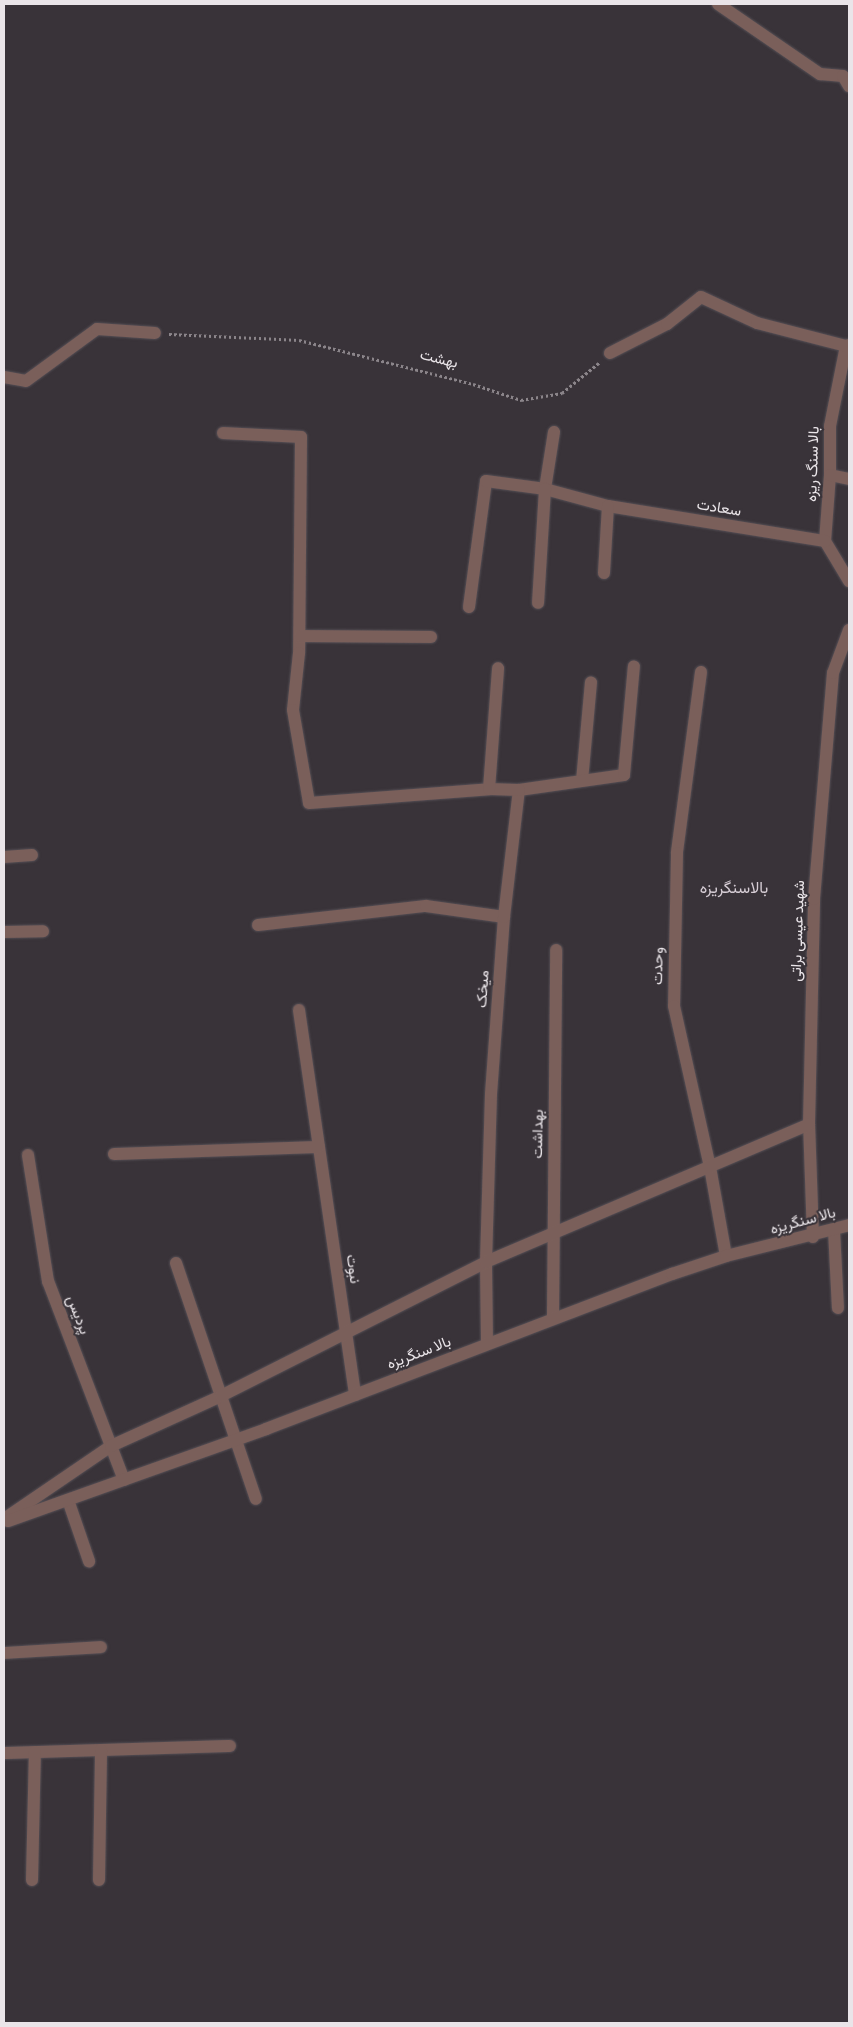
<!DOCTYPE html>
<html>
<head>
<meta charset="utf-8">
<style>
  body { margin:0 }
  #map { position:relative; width:853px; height:2027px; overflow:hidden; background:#393339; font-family:"Source Sans 3",Vazirmatn,sans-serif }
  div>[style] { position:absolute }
  .path>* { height:3px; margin-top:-1.5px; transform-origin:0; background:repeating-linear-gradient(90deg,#8b858a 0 2.5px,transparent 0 5px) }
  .roads { filter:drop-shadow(0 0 1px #554f55) drop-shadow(0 0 1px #554f55) }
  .minor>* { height:12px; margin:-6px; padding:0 6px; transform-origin:6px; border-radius:6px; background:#7a5f5a }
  span { translate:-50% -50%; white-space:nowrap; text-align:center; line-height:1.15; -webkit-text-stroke:4px #393339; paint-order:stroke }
  .street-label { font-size:15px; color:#eae5e9 }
  .neighbourhood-label { font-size:16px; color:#d7ced6 }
  .frame { position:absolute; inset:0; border:5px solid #eae5e9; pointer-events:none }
</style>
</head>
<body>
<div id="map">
  <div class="path">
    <div style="left:169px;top:334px;width:130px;rotate:2.6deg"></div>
    <div style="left:299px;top:340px;width:179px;rotate:14.2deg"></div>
    <div style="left:473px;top:384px;width:51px;rotate:18.4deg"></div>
    <div style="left:521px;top:400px;width:42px;rotate:-9.7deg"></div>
    <div style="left:562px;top:393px;width:49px;rotate:-39.2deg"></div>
  </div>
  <div class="roads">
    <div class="minor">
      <div style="left:718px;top:4px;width:124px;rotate:34.5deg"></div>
      <div style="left:820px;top:74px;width:23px;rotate:5deg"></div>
      <div style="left:843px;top:76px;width:12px;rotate:59deg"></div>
      <div style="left:849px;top:345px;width:3px;rotate:162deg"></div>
      <div style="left:846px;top:346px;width:82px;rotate:101.3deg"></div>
      <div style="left:830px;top:426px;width:49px;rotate:90deg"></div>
      <div style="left:830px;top:475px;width:66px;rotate:94.3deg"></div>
      <div style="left:825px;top:541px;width:47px;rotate:59deg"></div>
      <div style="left:610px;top:353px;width:64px;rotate:-27deg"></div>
      <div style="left:667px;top:324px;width:43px;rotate:-38.5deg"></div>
      <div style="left:701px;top:297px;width:62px;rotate:24.9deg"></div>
      <div style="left:757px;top:323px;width:92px;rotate:14.5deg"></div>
      <div style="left:4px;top:377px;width:22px;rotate:10deg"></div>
      <div style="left:26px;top:381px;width:88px;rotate:-36.2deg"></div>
      <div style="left:97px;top:329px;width:58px;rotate:3.9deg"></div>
      <div style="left:554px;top:432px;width:58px;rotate:99deg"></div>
      <div style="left:545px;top:489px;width:65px;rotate:15.1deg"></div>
      <div style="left:608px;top:506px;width:220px;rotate:9.2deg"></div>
      <div style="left:223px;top:433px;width:78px;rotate:2.9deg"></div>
      <div style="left:301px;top:437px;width:216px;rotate:90.5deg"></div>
      <div style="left:299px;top:653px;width:57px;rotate:96deg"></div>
      <div style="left:293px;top:710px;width:94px;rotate:80.2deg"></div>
      <div style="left:309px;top:803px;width:181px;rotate:-4.4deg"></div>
      <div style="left:830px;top:475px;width:19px;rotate:12deg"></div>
      <div style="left:604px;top:573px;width:67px;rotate:-86.6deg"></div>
      <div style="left:469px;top:607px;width:127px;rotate:-82.3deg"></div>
      <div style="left:486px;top:481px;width:60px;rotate:7.7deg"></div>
      <div style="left:545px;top:489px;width:114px;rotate:93.5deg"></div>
      <div style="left:300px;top:636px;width:131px;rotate:0.4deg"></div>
      <div style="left:701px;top:672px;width:183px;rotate:97.6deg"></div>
      <div style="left:677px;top:853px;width:153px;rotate:91.1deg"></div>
      <div style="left:674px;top:1006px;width:165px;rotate:77.4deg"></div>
      <div style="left:710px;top:1167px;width:90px;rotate:79.8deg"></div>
      <div style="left:582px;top:781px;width:99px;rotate:-84.8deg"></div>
      <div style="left:519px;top:790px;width:106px;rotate:-8.1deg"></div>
      <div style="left:624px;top:775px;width:109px;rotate:-84.8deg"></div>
      <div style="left:4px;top:857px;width:28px;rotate:-4deg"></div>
      <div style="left:258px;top:925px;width:169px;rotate:-6.5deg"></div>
      <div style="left:426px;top:906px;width:79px;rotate:8deg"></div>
      <div style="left:4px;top:932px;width:39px;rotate:-1deg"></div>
      <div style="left:299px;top:1010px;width:389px;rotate:81.7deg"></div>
      <div style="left:114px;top:1154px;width:205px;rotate:-2deg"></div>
      <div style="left:28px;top:1155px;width:128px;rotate:81deg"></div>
      <div style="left:48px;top:1281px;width:213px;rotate:69.1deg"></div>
      <div style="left:834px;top:1230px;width:78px;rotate:87.1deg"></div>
      <div style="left:813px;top:1237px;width:113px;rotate:-92deg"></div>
      <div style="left:809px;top:1124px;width:225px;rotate:-88.7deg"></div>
      <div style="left:814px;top:899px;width:227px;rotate:-85.2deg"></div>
      <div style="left:833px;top:673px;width:46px;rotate:-69.6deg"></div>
      <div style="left:176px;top:1263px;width:249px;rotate:71.3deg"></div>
      <div style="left:553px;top:1318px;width:368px;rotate:-89.5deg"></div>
      <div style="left:487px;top:1344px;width:82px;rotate:-90.7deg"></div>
      <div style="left:486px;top:1262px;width:168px;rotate:-88.3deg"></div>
      <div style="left:491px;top:1094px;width:177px;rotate:-85.8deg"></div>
      <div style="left:504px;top:917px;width:128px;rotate:-83.3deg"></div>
      <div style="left:519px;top:790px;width:30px;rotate:-178deg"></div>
      <div style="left:489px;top:789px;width:121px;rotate:-85.7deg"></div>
      <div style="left:68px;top:1500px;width:65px;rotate:71deg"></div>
      <div style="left:4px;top:1519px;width:130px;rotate:-34.3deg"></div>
      <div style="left:111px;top:1446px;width:121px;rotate:-24.4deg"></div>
      <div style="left:221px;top:1396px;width:297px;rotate:-26.8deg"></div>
      <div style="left:486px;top:1262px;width:351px;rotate:-23.1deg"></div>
      <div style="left:8px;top:1521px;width:274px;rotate:-19.6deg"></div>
      <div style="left:266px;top:1429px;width:435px;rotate:-20.9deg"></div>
      <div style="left:672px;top:1274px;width:57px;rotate:-18.4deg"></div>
      <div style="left:726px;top:1256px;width:127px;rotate:-14.1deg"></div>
      <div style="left:4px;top:1653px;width:97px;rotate:-3.5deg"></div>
      <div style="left:4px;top:1753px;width:226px;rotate:-1.8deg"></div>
      <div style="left:32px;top:1880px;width:128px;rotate:-88.7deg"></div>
      <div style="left:99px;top:1880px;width:130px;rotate:-89.1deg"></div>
    </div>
  </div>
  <div class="street-label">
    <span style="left:439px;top:359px;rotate:14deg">بهشت</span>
    <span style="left:813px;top:464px;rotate:-88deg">بالا سنگ ریزه</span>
    <span style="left:719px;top:508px;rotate:9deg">سعادت</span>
    <span style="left:798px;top:931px;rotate:-88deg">شهید عیسی براتی</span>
    <span style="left:658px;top:966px;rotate:-89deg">وحدت</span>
    <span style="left:483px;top:989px;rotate:-86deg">میخک</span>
    <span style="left:538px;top:1134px;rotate:-89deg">بهداشت</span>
    <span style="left:803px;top:1221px;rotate:-15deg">بالا سنگریزه</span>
    <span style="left:353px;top:1269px;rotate:82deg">نبوت</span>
    <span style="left:78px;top:1315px;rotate:69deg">پردیس</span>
    <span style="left:419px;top:1353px;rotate:-21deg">بالا سنگریزه</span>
  </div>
  <div class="neighbourhood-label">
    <span style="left:734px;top:888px">بالاسنگریزه</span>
  </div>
  <div class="frame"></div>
</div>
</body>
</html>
